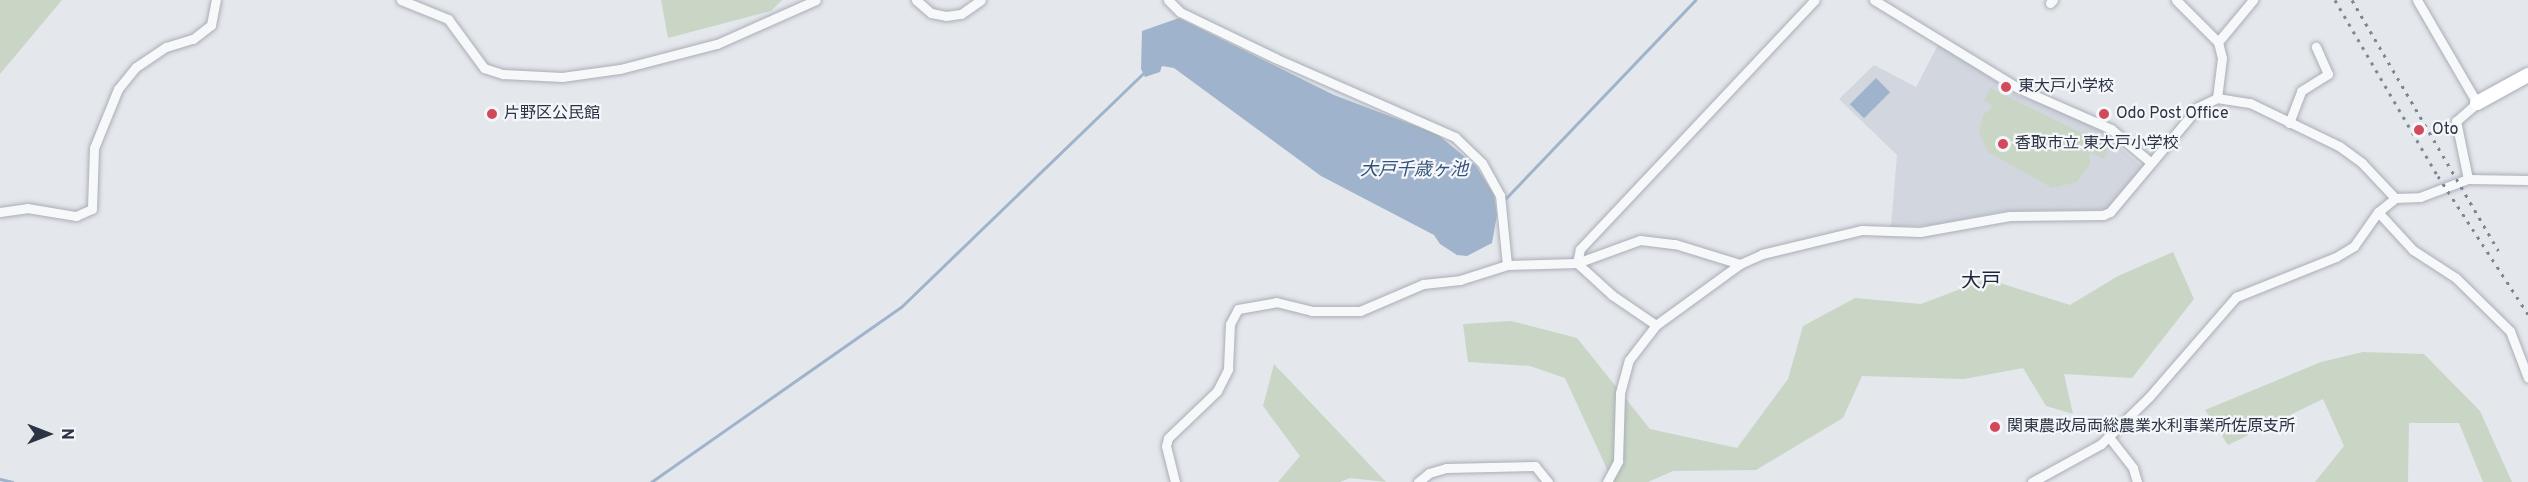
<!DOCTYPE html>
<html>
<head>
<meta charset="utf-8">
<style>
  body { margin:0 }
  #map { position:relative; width:2528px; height:482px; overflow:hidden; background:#e4e7ec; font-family:Overpass,"Noto Sans JP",sans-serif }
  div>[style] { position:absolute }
  .built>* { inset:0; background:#d2d6de }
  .green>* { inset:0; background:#c9d6c5 }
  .water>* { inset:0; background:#9fb4cc; transform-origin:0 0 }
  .stream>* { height:3px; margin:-1.5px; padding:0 1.5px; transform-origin:1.5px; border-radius:1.5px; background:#9fb4cc }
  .roads { filter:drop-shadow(0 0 2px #a9aeb7) drop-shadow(0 0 2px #a9aeb7) }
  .minor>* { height:9px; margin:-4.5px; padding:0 4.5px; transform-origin:4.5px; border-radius:4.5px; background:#f7f8fa }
  .secondary>* { height:14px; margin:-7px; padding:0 7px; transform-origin:7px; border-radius:7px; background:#fff }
  .rail>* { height:3px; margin-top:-1.5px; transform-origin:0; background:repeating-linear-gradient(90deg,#7d8696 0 3px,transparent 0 9px) }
  .dots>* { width:16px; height:16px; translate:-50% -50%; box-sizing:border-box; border:3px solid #f4f6f9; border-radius:50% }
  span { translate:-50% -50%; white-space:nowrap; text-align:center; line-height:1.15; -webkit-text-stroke:4.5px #f4f6f9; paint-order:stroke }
  .poi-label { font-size:16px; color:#2b3445 }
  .left { translate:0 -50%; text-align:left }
  .water-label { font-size:18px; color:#34527a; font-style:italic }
  .quarter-label { font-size:20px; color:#1d2536 }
  .north { position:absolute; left:18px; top:404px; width:60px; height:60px; -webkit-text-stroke:4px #f4f6f9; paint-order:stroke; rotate:90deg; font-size:16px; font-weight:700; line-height:24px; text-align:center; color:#2b3445 }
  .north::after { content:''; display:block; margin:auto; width:21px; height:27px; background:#2b3445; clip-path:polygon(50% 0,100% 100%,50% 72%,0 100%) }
</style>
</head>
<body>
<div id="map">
  <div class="built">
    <div style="clip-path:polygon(1939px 43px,2016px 95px,2093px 123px,2142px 167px,2106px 209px,2004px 211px,1932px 225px,1891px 227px,1897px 155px,1839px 99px,1874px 65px,1916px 87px)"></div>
  </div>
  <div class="green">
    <div style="clip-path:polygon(0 0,62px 0,0 74px)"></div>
    <div style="clip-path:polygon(661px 0,782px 0,771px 11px,668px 38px)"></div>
    <div style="clip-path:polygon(1990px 88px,2109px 146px,2104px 159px,2089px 152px,2090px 164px,2077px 182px,2052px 188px,1988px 152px,1979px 132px,1983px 115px,1994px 106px,1984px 101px)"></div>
    <div style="clip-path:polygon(2173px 252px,2194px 299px,2132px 378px,2064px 374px,2073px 414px,2046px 406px,2023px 368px,1964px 379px,1862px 376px,1843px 418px,1756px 470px,1673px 471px,1648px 482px,1613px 482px,1565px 378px,1530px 366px,1468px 362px,1463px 324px,1511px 321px,1577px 338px,1650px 429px,1737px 448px,1788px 379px,1803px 326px,1855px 298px,1921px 304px,1987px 279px,2070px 305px,2118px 276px)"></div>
    <div style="clip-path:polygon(2363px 352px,2424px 354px,2480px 411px,2512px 482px,2483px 482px,2459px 423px,2409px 423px,2408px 482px,2315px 482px,2344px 446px,2323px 399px,2228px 445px,2205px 410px,2321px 362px)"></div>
    <div style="clip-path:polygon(1274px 364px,1386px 482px,1350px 478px,1340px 482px,1278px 482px,1300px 456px,1263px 406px)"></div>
  </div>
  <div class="water">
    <div style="clip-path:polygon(1179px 18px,1334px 95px,1437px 134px,1476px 166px,1494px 195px,1497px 215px,1492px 243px,1467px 256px,1457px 255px,1440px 244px,1434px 235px,1321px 176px,1174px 68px,1162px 66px,1160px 72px,1145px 77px,1141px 69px,1142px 31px)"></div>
    <div style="left:1876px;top:78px;width:20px;height:37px;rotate:45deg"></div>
  </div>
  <div class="stream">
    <div style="left:1506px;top:198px;width:274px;rotate:-46.3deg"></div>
    <div style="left:0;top:479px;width:13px;rotate:13deg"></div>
    <div style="left:651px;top:482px;width:305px;rotate:-35deg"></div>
    <div style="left:901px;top:307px;width:338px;rotate:-44deg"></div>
  </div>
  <div class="roads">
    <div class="minor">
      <div style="left:401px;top:0;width:51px;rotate:22deg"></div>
      <div style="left:448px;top:19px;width:61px;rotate:53.7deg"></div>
      <div style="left:484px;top:68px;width:20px;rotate:18deg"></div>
      <div style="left:503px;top:74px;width:59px;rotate:2.9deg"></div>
      <div style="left:562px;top:77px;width:59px;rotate:-7.9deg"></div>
      <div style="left:620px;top:69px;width:100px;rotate:-14.5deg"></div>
      <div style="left:717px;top:44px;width:108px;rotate:-24deg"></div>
      <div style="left:916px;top:0;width:20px;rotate:41deg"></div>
      <div style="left:931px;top:13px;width:15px;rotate:11deg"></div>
      <div style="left:946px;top:16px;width:15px;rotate:-8deg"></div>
      <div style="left:961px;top:14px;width:24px;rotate:-35deg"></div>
      <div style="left:1168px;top:0;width:17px;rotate:45deg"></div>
      <div style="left:1180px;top:12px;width:106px;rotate:25.8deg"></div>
      <div style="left:1275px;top:58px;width:197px;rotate:23.7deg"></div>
      <div style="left:1455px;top:137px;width:37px;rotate:44deg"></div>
      <div style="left:1482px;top:163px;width:37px;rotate:61deg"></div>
      <div style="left:1500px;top:195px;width:70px;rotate:84.3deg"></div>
      <div style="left:1874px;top:0;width:169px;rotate:31.4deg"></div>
      <div style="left:2018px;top:88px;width:102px;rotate:23.8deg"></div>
      <div style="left:2111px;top:129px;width:51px;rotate:40.2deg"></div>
      <div style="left:2176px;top:0;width:59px;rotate:45deg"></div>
      <div style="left:2218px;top:42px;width:16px;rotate:76deg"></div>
      <div style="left:2222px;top:58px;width:40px;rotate:97.1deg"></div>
      <div style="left:2417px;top:0;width:119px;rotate:59.8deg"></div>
      <div style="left:2477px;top:103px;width:28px;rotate:139deg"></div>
      <div style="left:2456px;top:121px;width:59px;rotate:78.3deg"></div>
      <div style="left:2050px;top:3px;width:4px;rotate:-45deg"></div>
      <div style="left:2218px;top:42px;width:55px;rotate:-50.2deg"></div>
      <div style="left:2289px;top:123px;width:34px;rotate:-69deg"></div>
      <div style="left:2301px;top:91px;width:32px;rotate:-32deg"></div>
      <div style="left:2328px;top:74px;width:30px;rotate:-114deg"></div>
      <div style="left:0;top:212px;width:27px;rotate:-8deg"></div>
      <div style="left:27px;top:208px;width:50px;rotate:9.3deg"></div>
      <div style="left:76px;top:216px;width:17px;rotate:-24deg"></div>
      <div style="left:92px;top:209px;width:61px;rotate:-88.1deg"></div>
      <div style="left:94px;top:148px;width:64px;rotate:-67.9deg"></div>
      <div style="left:118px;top:89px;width:28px;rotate:-51deg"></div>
      <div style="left:136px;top:67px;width:36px;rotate:-34deg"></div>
      <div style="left:166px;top:47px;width:28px;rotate:-17deg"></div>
      <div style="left:193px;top:39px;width:23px;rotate:-38deg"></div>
      <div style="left:211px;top:25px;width:25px;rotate:-79deg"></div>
      <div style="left:2378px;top:212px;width:52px;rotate:47.4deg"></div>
      <div style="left:2413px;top:250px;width:51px;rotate:33.1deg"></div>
      <div style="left:2456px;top:278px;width:76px;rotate:44.5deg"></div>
      <div style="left:2510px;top:331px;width:50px;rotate:69deg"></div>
      <div style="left:1577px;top:263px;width:14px;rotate:-78deg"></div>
      <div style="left:1580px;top:249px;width:342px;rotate:-46.7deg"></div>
      <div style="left:1577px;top:263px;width:47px;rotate:42.4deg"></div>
      <div style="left:1612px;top:295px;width:53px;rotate:34.3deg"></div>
      <div style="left:2109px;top:437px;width:39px;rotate:52deg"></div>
      <div style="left:2133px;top:468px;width:15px;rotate:74deg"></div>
      <div style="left:1175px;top:482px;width:37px;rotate:-104deg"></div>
      <div style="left:1166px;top:446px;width:8px;rotate:-76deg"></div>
      <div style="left:1168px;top:438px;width:68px;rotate:-43.8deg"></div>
      <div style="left:1217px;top:391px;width:25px;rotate:-63deg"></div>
      <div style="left:1228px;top:369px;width:45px;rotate:-87.5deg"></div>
      <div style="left:1230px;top:324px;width:17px;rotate:-62deg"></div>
      <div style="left:1238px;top:309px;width:39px;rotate:-10deg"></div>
      <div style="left:1276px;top:302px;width:37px;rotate:14deg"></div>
      <div style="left:1312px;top:311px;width:48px"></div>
      <div style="left:1360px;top:311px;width:69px;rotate:-23.2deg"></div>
      <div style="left:1423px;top:284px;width:37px;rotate:-6deg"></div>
      <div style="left:1460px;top:280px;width:49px;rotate:-17.7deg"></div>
      <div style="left:1507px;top:265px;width:70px;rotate:-1.6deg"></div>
      <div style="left:1577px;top:263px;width:67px;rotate:-20.1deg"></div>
      <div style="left:1640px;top:240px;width:35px;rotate:7deg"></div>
      <div style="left:1675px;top:244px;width:68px;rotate:17.1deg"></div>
      <div style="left:1418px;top:482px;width:14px;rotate:-39deg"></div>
      <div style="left:1429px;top:473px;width:18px;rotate:-16deg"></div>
      <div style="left:1446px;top:468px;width:89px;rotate:-1.3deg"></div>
      <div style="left:1535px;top:466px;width:21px;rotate:51deg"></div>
      <div style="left:1607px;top:482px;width:24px;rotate:-62deg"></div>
      <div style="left:1618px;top:461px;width:68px;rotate:-88.3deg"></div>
      <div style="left:1620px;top:393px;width:34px;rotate:-75deg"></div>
      <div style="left:1629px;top:360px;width:44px;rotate:-52.4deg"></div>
      <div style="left:1656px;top:325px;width:104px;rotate:-36deg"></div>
      <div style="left:1740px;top:264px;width:24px;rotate:-24deg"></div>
      <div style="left:1762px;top:254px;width:103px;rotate:-13.5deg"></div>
      <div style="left:1862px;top:230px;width:58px;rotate:2deg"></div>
      <div style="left:1920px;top:232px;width:91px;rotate:-10.1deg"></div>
      <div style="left:2010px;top:216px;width:93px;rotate:-0.6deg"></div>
      <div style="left:2103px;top:215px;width:8px;rotate:-23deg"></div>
      <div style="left:2110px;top:212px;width:137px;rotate:-50deg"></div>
      <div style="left:2198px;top:107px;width:21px;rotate:-25deg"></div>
      <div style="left:2217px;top:98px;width:33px;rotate:9deg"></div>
      <div style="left:2250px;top:103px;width:99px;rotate:25.8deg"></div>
      <div style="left:2339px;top:146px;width:29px;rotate:36deg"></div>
      <div style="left:2362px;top:163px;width:48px;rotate:46.7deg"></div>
      <div style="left:2395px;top:198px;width:25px;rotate:-2deg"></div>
      <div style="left:2420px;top:197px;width:51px;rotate:-20.6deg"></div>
      <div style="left:2468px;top:179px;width:60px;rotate:1deg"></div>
      <div style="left:2032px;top:482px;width:79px;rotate:-28.8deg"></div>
      <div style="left:2101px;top:444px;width:67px;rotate:-44.4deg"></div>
      <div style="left:2149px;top:397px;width:133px;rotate:-49deg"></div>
      <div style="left:2236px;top:297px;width:108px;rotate:-21.8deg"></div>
      <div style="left:2336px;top:257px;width:21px;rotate:-31deg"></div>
      <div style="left:2354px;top:246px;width:42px;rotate:-54.8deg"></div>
      <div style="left:2378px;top:212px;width:22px;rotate:-39deg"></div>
    </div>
    <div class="secondary">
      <div style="left:2477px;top:103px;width:58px;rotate:-28.8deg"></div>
    </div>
  </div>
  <div class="rail">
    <div style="left:2335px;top:0;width:204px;rotate:59.7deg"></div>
    <div style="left:2438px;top:176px;width:165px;rotate:56.9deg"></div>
    <div style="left:2352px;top:0;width:290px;rotate:59.7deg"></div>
  </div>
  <div class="dots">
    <div style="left:2006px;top:87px;background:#d1495b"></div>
    <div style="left:492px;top:114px;background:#d1495b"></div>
    <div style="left:2104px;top:114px;background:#d1495b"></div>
    <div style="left:2419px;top:130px;background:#d1495b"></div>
    <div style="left:2003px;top:144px;background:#d1495b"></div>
    <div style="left:1995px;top:427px;background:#d1495b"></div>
  </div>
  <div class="poi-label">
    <span class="left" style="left:2018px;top:87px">東大戸小学校</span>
    <span class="left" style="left:504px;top:114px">片野区公民館</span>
    <span class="left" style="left:2116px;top:114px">Odo Post Office</span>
    <span class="left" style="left:2432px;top:130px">Oto</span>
    <span class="left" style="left:2015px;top:144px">香取市立 東大戸小学校</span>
    <span class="left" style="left:2007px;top:427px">関東農政局両総農業水利事業所佐原支所</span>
  </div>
  <div class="water-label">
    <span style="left:1414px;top:171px">大戸千歳ヶ池</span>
  </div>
  <div class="quarter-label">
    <span style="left:1981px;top:282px">大戸</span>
  </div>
  <div class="north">N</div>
</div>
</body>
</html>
